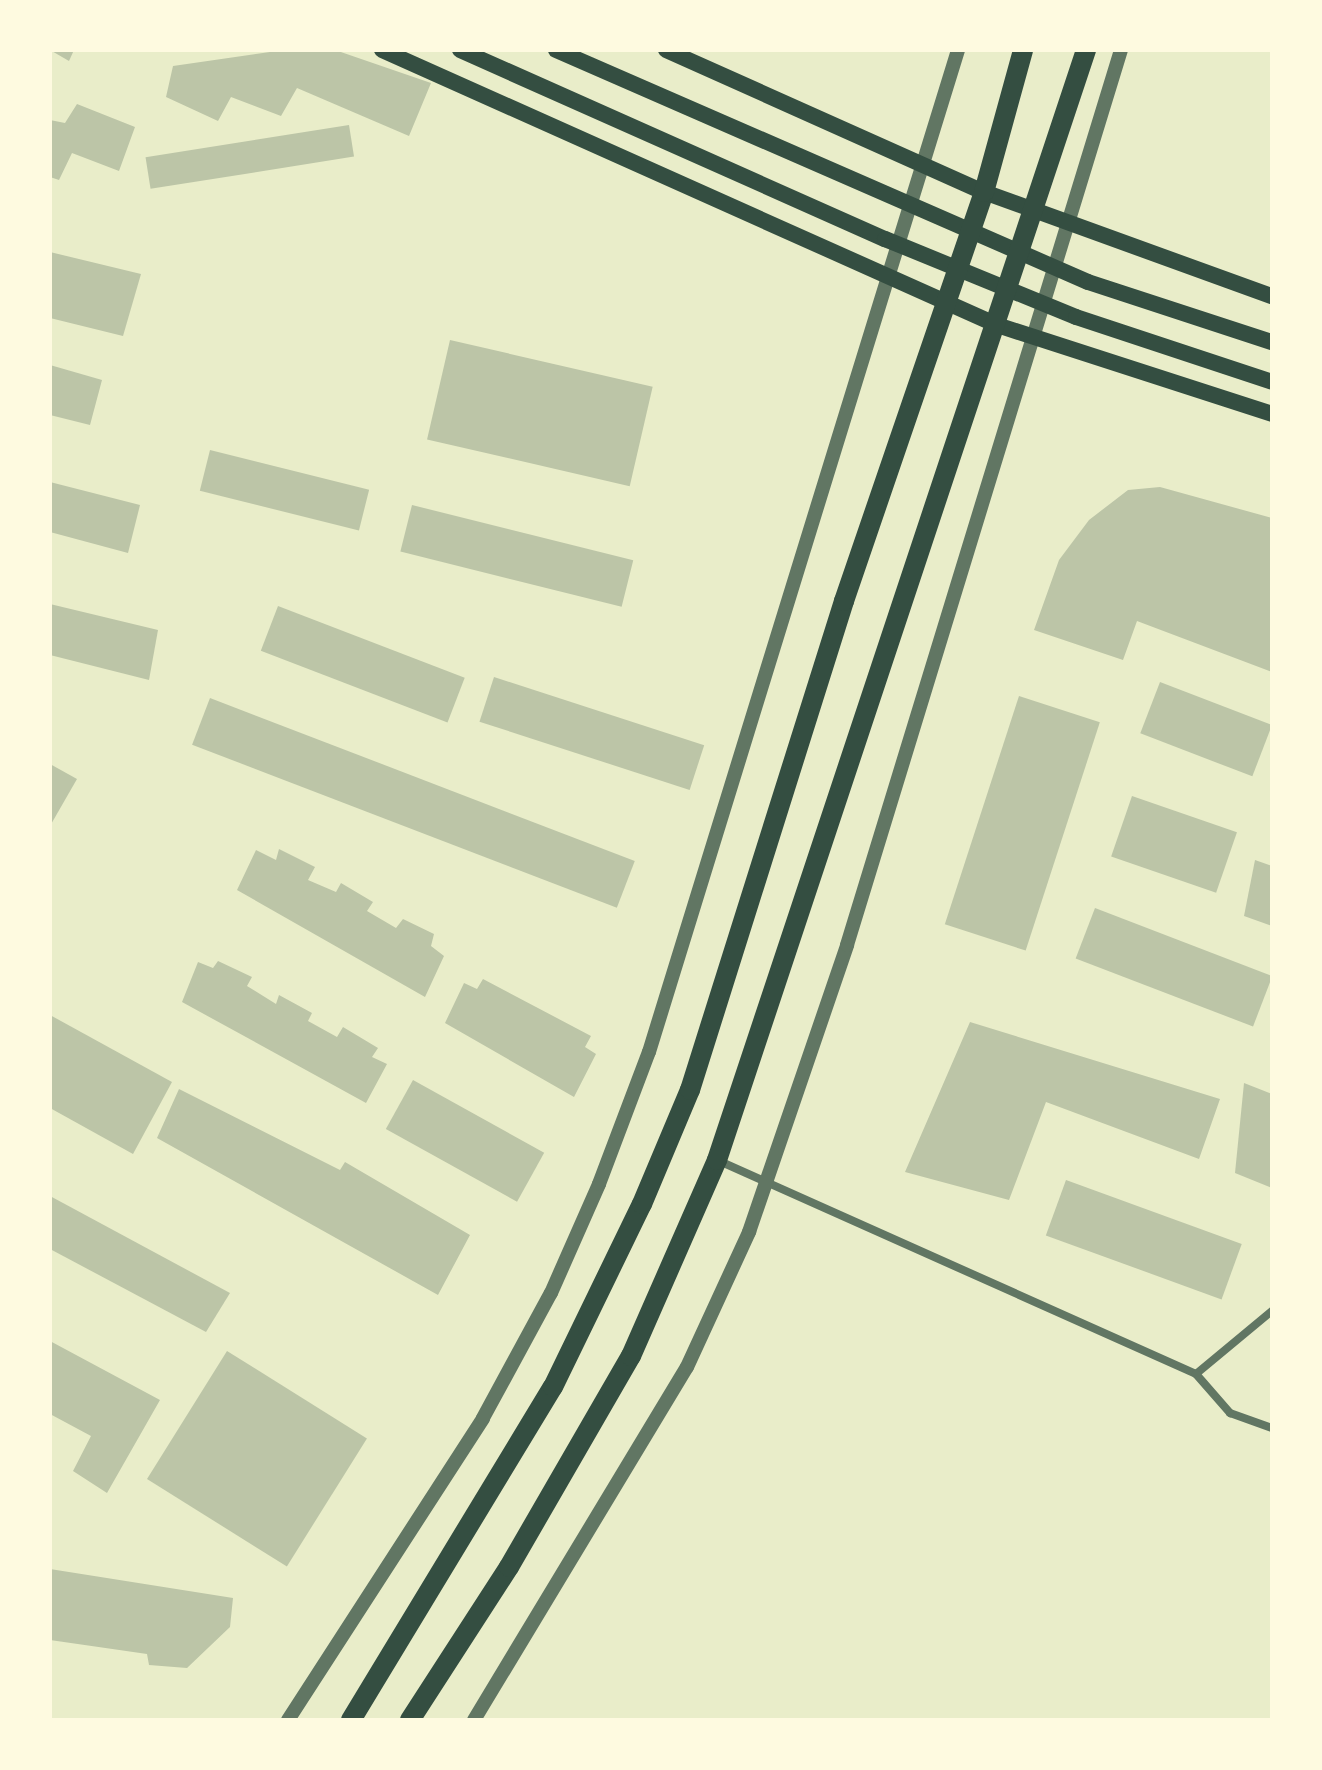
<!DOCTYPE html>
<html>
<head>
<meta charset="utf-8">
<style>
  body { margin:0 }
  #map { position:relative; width:1322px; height:1770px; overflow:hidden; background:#e9edc9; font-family:"PT Sans Narrow",sans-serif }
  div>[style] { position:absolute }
  .building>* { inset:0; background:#bcc5a7; transform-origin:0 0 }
  .minor>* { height:8px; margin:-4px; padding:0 4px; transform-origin:4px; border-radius:4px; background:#617663 }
  .tertiary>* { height:14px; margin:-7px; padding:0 7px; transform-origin:7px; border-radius:7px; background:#617663 }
  .secondary>* { height:16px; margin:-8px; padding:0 8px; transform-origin:8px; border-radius:8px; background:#344e41 }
  .primary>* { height:20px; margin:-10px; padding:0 10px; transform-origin:10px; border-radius:10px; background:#344e41 }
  span { translate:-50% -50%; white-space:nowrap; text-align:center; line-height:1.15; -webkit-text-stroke:8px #fefae0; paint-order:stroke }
  .frame { position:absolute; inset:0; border:52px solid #fefae0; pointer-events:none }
</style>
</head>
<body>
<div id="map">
  <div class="building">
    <div style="clip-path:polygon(50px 50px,74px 50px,69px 61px)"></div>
    <div style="clip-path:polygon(284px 50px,335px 50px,431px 83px,409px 136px,297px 88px,281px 116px,231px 97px,218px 121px,166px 97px,173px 66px)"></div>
    <div style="clip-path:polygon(77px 104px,135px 127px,119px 171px,72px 153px,59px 180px,50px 177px,50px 120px,65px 123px)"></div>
    <div style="left:349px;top:125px;width:32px;height:206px;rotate:81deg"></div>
    <div style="clip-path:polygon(50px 252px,141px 274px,123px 336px,50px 318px)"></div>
    <div style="left:450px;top:340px;width:208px;height:102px;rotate:13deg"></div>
    <div style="clip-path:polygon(50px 365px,102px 380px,90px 425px,50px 415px)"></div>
    <div style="left:210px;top:450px;width:164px;height:42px;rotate:14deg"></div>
    <div style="clip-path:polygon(50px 482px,140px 505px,128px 553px,50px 532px)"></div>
    <div style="clip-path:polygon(1160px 487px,1272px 518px,1272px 672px,1137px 621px,1123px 660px,1034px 630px,1059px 560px,1089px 520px,1128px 490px)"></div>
    <div style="left:412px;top:505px;width:228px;height:48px;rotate:14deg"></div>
    <div style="clip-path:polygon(50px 604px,158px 630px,149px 680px,50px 655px)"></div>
    <div style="left:278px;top:606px;width:200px;height:48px;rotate:21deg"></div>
    <div style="left:494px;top:677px;width:221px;height:47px;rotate:18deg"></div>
    <div style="left:1160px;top:682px;width:120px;height:55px;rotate:21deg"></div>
    <div style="left:1019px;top:696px;width:85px;height:240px;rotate:18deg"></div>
    <div style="left:210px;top:698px;width:455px;height:50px;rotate:21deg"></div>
    <div style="clip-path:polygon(50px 764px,77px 779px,50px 826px)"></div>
    <div style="left:1132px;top:796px;width:111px;height:64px;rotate:19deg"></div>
    <div style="clip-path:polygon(279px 849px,315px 867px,308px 880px,336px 892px,341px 883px,373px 902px,367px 911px,396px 928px,403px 919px,434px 934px,431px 946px,444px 956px,425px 997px,237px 890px,256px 850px,276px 860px)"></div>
    <div style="clip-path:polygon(1255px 860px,1272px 866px,1272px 926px,1244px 916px)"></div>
    <div style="left:1095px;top:908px;width:190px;height:54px;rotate:21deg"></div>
    <div style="clip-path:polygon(218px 961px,252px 977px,247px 986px,276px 1004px,279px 995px,312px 1013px,308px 1021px,337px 1037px,343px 1027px,378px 1048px,372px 1057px,387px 1064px,366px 1103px,182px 1002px,198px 962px,213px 968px)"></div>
    <div style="clip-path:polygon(483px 979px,591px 1036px,585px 1047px,596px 1054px,574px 1097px,445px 1023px,464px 983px,477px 989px)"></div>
    <div style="clip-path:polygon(50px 1015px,172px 1082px,133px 1154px,50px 1108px)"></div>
    <div style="clip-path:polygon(970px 1022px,1220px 1099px,1199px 1159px,1046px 1102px,1009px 1200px,905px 1172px)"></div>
    <div style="left:413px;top:1080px;width:150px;height:56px;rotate:29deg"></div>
    <div style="clip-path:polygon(1244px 1083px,1272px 1094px,1272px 1188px,1235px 1173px)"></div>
    <div style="clip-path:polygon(179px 1089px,340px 1170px,345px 1162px,470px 1235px,438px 1295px,157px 1138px)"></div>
    <div style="left:1066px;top:1180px;width:187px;height:59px;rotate:20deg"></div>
    <div style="clip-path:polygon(50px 1196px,230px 1293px,206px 1332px,50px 1249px)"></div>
    <div style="clip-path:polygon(50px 1341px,160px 1400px,107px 1493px,73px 1471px,91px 1436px,50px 1414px)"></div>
    <div style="left:227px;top:1351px;width:165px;height:151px;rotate:32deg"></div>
    <div style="clip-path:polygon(50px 1569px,233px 1598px,230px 1627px,187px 1668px,149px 1665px,147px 1654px,50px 1640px)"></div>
  </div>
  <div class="minor">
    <div style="left:717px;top:1160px;width:525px;rotate:24.07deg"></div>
    <div style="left:1196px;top:1374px;width:99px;rotate:-39.7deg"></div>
    <div style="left:1196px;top:1374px;width:52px;rotate:48.9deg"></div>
    <div style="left:1230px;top:1413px;width:45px;rotate:19.7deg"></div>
  </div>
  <div class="tertiary">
    <div style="left:288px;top:1720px;width:359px;rotate:-57.1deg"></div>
    <div style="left:483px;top:1418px;width:142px;rotate:-61.5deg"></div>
    <div style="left:551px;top:1293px;width:119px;rotate:-66.2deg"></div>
    <div style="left:599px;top:1184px;width:141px;rotate:-69.3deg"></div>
    <div style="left:649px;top:1052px;width:1049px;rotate:-72.86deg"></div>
    <div style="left:474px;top:1720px;width:412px;rotate:-58.9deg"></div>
    <div style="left:687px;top:1367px;width:149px;rotate:-65.3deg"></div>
    <div style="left:749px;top:1232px;width:303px;rotate:-71.1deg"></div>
    <div style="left:847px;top:945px;width:936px;rotate:-72.98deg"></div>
  </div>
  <div class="secondary">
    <div style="left:382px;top:50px;width:674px;rotate:24.09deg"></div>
    <div style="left:997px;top:325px;width:289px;rotate:17.9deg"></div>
    <div style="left:460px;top:50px;width:465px;rotate:24deg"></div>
    <div style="left:885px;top:239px;width:206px;rotate:22.2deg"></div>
    <div style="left:1076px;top:317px;width:206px;rotate:18.3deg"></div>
    <div style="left:556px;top:50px;width:580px;rotate:23.56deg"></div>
    <div style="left:1088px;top:282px;width:194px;rotate:18.1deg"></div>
    <div style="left:666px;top:50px;width:348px;rotate:24.1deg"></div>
    <div style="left:984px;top:192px;width:306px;rotate:19.9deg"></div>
  </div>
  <div class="primary">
    <div style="left:351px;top:1720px;width:389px;rotate:-58.8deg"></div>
    <div style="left:553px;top:1387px;width:203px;rotate:-64.1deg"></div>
    <div style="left:642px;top:1204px;width:124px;rotate:-67.2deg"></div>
    <div style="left:690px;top:1090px;width:513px;rotate:-72.52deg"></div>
    <div style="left:844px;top:601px;width:432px;rotate:-71.1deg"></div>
    <div style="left:984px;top:192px;width:147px;rotate:-74.6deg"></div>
    <div style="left:410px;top:1720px;width:182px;rotate:-57.1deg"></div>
    <div style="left:509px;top:1567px;width:244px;rotate:-60deg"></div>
    <div style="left:631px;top:1356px;width:214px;rotate:-66.3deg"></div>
    <div style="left:717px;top:1160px;width:1170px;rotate:-71.61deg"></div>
  </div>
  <div class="frame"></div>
</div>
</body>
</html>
